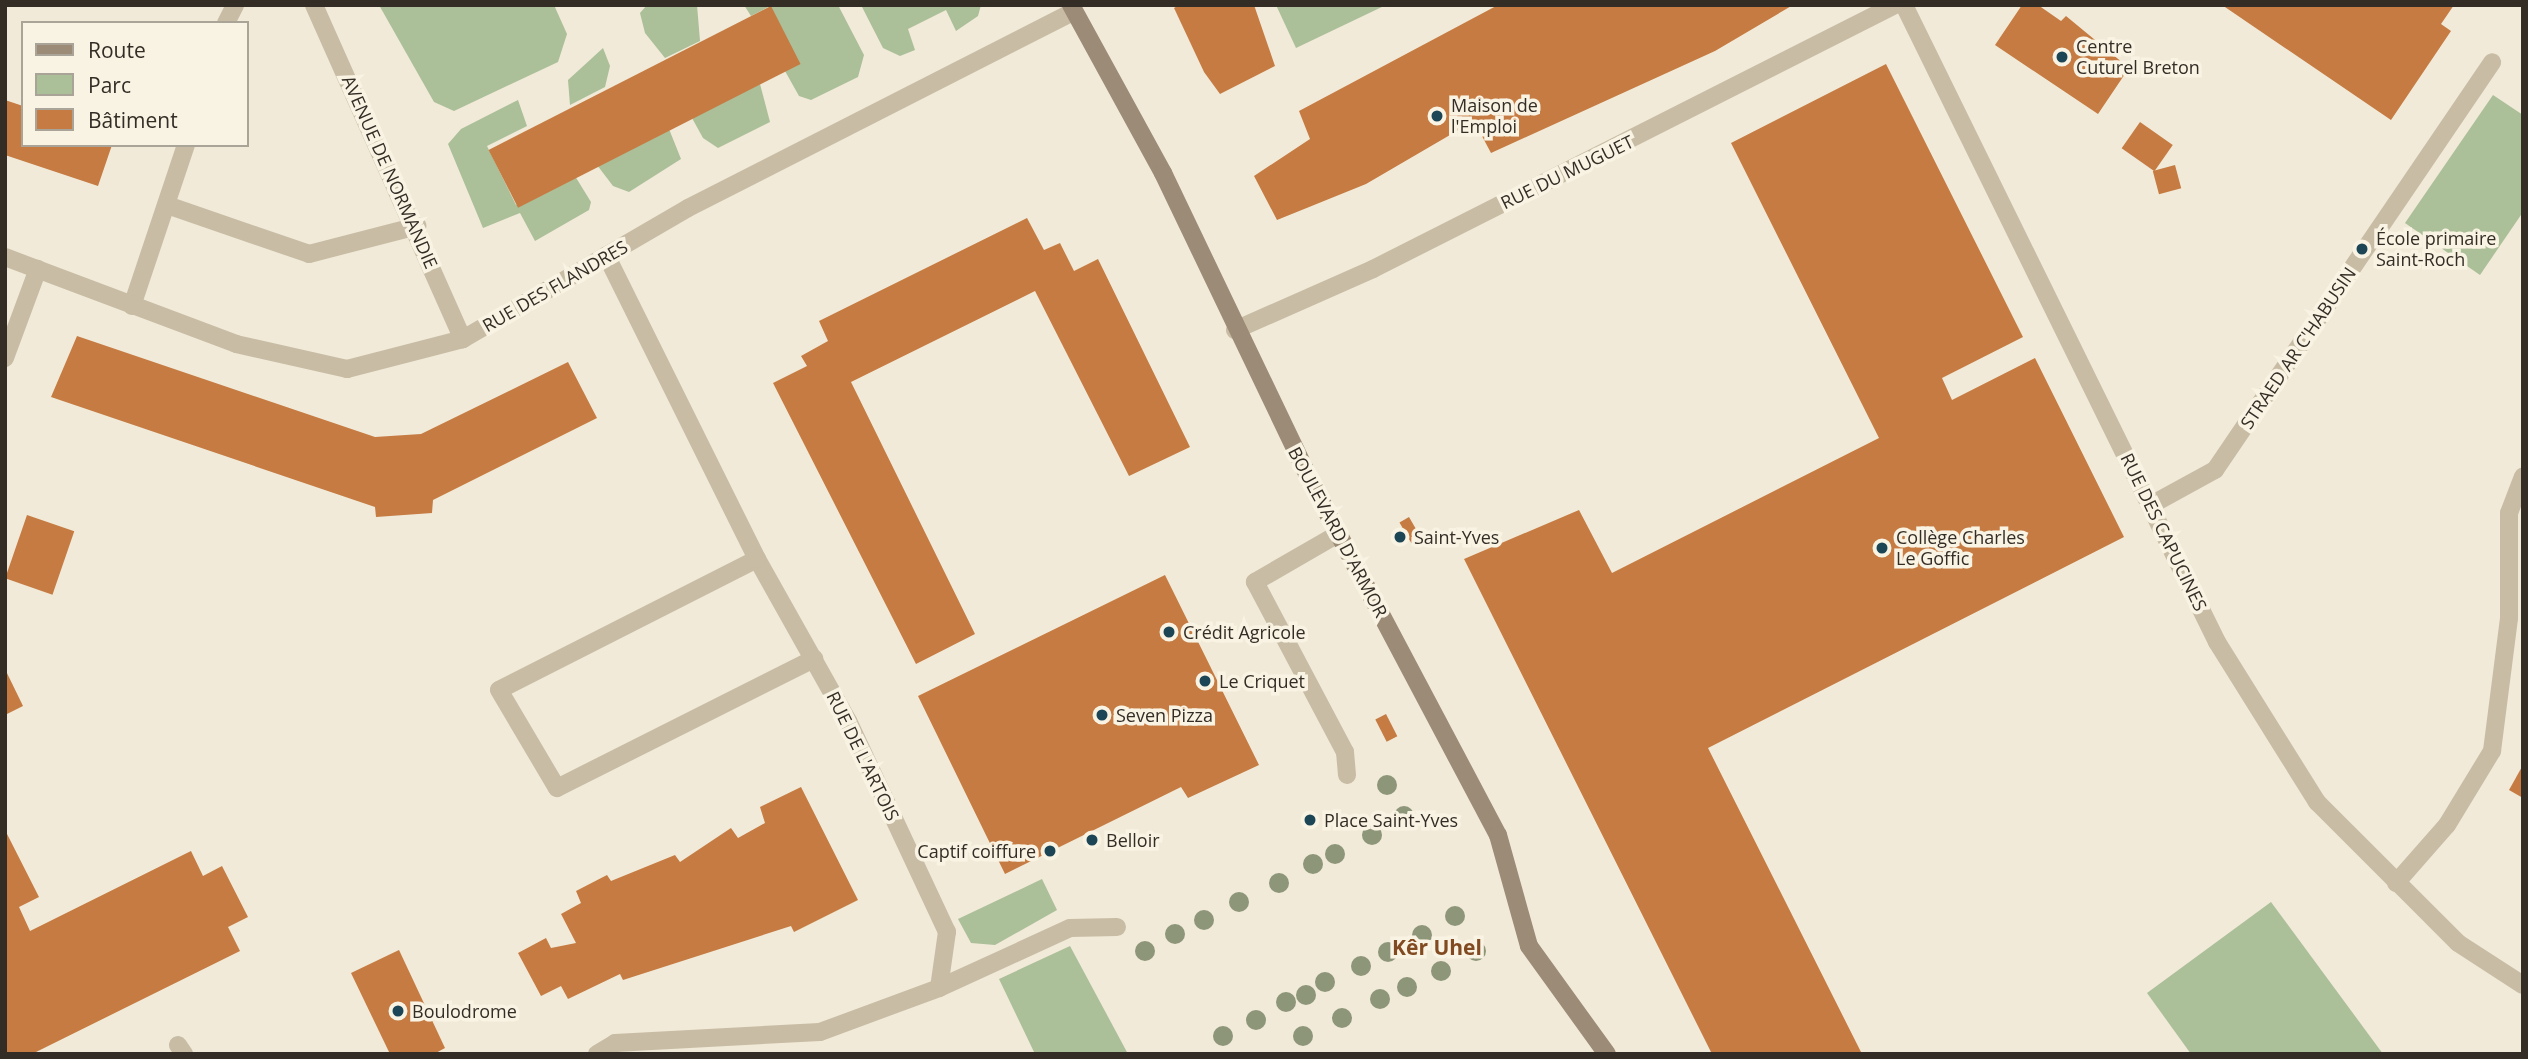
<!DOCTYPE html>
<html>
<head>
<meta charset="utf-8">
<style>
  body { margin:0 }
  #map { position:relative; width:2528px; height:1059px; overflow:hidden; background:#f1ead8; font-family:"Open Sans",sans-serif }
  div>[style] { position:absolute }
  .green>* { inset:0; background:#abbf98 }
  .building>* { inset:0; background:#c57b42; transform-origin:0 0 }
  .service>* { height:18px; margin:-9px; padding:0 9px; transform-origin:9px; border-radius:9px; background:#c8bca4 }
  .pedestrian>* { height:18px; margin:-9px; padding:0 9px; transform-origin:9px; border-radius:9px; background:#c8bca4 }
  .minor>* { height:18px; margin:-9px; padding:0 9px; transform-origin:9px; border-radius:9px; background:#c8bca4 }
  .secondary>* { height:18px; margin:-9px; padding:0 9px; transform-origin:9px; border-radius:9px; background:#9c8b76 }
  .trees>* { width:20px; height:20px; margin:-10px; border-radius:50%; background:#8d9678 }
  .dots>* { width:19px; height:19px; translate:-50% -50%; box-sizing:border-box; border:4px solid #f9f3e4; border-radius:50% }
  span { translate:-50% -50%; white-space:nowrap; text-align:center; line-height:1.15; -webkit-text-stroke:7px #f9f3e4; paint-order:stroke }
  .poi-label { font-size:18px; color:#342d26 }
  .left { translate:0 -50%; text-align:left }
  .right { translate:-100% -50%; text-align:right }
  .street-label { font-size:18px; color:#342d26 }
  .quarter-label { font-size:21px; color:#824a20; font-weight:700 }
  .frame { position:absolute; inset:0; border:7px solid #342d26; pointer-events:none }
  .legend { position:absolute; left:21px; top:21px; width:228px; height:126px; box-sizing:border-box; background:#f9f3e4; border:2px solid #aaa498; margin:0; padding:9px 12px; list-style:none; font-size:21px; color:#342d26 }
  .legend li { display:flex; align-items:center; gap:14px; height:35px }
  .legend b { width:35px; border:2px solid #aaa498 }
</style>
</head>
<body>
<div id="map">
  <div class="green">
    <div style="clip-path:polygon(379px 5px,554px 5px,567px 34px,558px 62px,454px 111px,434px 102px)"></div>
    <div style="clip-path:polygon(647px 5px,697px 5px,700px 41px,665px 58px,645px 33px,640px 13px)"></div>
    <div style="clip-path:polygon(744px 5px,838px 5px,864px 55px,858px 77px,811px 100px,799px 96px,785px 71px,770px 6px,751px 16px)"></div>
    <div style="clip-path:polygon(861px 5px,981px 5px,978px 16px,956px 31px,946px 10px,908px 29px,915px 50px,900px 56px,883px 48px)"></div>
    <div style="clip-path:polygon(1276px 5px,1386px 5px,1296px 48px)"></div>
    <div style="clip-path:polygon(603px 48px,610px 66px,605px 87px,570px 105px,568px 80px)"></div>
    <div style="clip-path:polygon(760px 84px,770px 122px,718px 148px,703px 138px,692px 118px)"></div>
    <div style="clip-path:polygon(2493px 95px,2523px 115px,2523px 212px,2480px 275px,2405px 223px)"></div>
    <div style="clip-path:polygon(518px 100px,527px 126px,487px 146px,516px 205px,575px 176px,591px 202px,589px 210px,535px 241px,520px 213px,483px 228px,448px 144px,461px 129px)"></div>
    <div style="clip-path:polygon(669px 129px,681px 159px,629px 192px,613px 186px,597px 165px)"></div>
    <div style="clip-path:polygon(1042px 879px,1057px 910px,995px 945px,971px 943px,958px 919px)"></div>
    <div style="clip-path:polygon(2271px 902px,2383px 1054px,2191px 1054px,2147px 993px)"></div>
    <div style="clip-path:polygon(1070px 946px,1128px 1054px,1035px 1054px,999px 979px)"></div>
  </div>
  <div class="building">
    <div style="clip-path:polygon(1179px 5px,1254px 5px,1275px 66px,1220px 94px,1204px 72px,1174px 8px)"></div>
    <div style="clip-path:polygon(1498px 5px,1793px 5px,1715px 51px,1491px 153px,1474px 121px,1366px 184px,1277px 220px,1254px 176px,1310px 139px,1299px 111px)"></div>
    <div style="clip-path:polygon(2022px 5px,2038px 5px,2061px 21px,2066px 16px,2129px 68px,2098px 114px,1995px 45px)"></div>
    <div style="clip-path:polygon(2222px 5px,2454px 5px,2441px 24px,2451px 31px,2391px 120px)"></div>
    <div style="left:771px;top:6px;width:65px;height:317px;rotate:63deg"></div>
    <div style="clip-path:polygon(1886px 64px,2023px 337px,1942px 378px,1952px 400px,2035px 358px,2124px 537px,1708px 748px,1862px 1054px,1712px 1054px,1464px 559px,1579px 510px,1612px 573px,1879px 438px,1731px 143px)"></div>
    <div style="clip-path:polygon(5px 100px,23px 106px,23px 145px,112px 145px,98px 186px,5px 155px)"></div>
    <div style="left:2140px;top:122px;width:40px;height:32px;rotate:35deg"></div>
    <div style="left:2175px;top:165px;width:24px;height:23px;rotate:75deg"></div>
    <div style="clip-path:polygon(1027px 218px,1044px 250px,1060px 243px,1074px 271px,1098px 259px,1190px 447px,1129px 476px,1035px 291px,851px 382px,975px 634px,916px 664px,773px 383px,807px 366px,801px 356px,828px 341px,819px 321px)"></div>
    <div style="clip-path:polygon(77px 336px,375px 437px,421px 434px,568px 362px,597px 418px,433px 500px,432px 513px,376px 517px,375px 507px,51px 397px)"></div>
    <div style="left:27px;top:515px;width:50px;height:67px;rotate:19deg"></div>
    <div style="left:1409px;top:517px;width:24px;height:11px;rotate:60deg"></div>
    <div style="clip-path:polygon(1165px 575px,1259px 765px,1188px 798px,1181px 787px,1005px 874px,918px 696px)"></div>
    <div style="clip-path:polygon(5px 669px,23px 706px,5px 715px)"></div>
    <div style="left:1386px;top:714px;width:25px;height:12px;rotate:63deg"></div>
    <div style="clip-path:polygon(2523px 765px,2523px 798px,2509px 790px)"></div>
    <div style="clip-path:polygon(801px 787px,858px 900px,794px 932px,791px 926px,623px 980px,620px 974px,568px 999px,561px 986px,541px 996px,518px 953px,546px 938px,551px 948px,576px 943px,561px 914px,581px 903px,576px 891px,607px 875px,611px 881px,675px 855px,680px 862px,731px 828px,738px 838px,765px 823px,760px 807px)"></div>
    <div style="clip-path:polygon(5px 830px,39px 897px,19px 907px,30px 931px,191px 851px,203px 876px,222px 866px,248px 917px,228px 927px,240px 951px,32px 1054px,5px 1054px)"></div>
    <div style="clip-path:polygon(399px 950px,445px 1048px,434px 1054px,390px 1054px,351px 973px)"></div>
  </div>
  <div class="service">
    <div style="left:1904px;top:5px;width:710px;rotate:63.83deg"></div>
    <div style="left:2217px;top:642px;width:189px;rotate:58deg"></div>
    <div style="left:2317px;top:802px;width:199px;rotate:45deg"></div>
    <div style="left:2458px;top:943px;width:77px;rotate:32.9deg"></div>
    <div style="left:226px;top:23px;width:20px;rotate:-63deg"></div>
    <div style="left:167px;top:205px;width:150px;rotate:19deg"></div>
    <div style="left:309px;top:254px;width:112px;rotate:-14.5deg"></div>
    <div style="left:132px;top:306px;width:170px;rotate:-71.5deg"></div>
    <div style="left:1338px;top:534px;width:96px;rotate:150deg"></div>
    <div style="left:1255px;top:582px;width:192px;rotate:62.1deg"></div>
    <div style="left:1345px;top:752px;width:23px;rotate:85deg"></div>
    <div style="left:757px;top:559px;width:289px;rotate:153.1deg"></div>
    <div style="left:499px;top:690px;width:114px;rotate:59.4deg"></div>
    <div style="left:557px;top:788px;width:288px;rotate:-26.7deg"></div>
  </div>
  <div class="pedestrian">
    <div style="left:2151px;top:505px;width:73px;rotate:-28.7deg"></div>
    <div style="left:2215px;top:470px;width:493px;rotate:-55.8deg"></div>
  </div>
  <div class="minor">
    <div style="left:314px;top:5px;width:366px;rotate:66deg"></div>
    <div style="left:5px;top:257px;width:247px;rotate:20.6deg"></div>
    <div style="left:236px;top:344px;width:114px;rotate:12.7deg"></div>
    <div style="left:347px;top:369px;width:120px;rotate:-14.5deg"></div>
    <div style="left:463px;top:339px;width:260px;rotate:-30.2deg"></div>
    <div style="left:688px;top:208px;width:432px;rotate:-27deg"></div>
    <div style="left:1235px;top:330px;width:151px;rotate:-23.8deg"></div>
    <div style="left:1373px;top:269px;width:585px;rotate:-26.83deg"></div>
    <div style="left:5px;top:358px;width:95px;rotate:-69.7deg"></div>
    <div style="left:2396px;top:883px;width:77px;rotate:-48.7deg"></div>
    <div style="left:2447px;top:825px;width:87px;rotate:-58.7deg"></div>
    <div style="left:2492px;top:751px;width:134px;rotate:-82.7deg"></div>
    <div style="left:2509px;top:618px;width:105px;rotate:-90deg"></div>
    <div style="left:2509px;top:513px;width:39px;rotate:-69deg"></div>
    <div style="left:939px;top:988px;width:144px;rotate:-24.6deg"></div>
    <div style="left:1070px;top:928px;width:47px;rotate:-1.2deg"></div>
    <div style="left:178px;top:1045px;width:11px;rotate:56deg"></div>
    <div style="left:597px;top:1054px;width:21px;rotate:-31deg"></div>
    <div style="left:615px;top:1043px;width:205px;rotate:-3.1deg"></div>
    <div style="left:820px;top:1032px;width:127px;rotate:-20.3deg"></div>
    <div style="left:939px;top:988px;width:57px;rotate:-81.9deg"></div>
    <div style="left:947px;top:932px;width:233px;rotate:-115.1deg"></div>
    <div style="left:848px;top:721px;width:186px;rotate:-119.3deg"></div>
    <div style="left:757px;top:559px;width:339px;rotate:-116.4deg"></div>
  </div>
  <div class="secondary">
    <div style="left:1071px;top:5px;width:192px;rotate:61.3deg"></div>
    <div style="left:1163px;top:173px;width:343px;rotate:64.4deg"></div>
    <div style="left:1311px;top:482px;width:399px;rotate:62.1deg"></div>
    <div style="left:1498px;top:835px;width:115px;rotate:74.4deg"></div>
    <div style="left:1529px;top:946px;width:133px;rotate:54.2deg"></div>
  </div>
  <div class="trees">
    <div style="left:1387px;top:785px"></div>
    <div style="left:1404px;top:816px"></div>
    <div style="left:1372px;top:835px"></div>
    <div style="left:1335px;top:854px"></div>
    <div style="left:1313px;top:864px"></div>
    <div style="left:1279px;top:883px"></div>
    <div style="left:1239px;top:902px"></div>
    <div style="left:1455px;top:916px"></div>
    <div style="left:1204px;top:920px"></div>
    <div style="left:1175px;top:934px"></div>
    <div style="left:1422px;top:935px"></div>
    <div style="left:1145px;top:951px"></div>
    <div style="left:1476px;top:951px"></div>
    <div style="left:1388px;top:952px"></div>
    <div style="left:1361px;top:966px"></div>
    <div style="left:1441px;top:971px"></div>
    <div style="left:1325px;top:982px"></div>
    <div style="left:1407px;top:987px"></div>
    <div style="left:1306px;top:995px"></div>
    <div style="left:1380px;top:999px"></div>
    <div style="left:1286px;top:1002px"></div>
    <div style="left:1342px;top:1018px"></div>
    <div style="left:1256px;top:1020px"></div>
    <div style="left:1223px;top:1036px"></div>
    <div style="left:1303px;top:1036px"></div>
  </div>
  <div class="dots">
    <div style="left:2062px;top:57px;background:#1c4655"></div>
    <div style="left:1437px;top:116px;background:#1c4655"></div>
    <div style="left:2362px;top:249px;background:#1c4655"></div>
    <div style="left:1400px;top:537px;background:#1c4655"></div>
    <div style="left:1882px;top:548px;background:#1c4655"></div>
    <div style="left:1169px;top:632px;background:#1c4655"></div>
    <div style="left:1205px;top:681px;background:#1c4655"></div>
    <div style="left:1102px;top:715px;background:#1c4655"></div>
    <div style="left:1310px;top:820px;background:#1c4655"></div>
    <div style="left:1092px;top:840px;background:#1c4655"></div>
    <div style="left:1050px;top:851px;background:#1c4655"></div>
    <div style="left:398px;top:1011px;background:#1c4655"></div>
  </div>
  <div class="poi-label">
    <span class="left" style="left:2076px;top:57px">Centre<br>Cuturel Breton</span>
    <span class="left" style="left:1451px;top:116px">Maison de<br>l'Emploi</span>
    <span class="left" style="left:2376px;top:249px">École primaire<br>Saint-Roch</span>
    <span class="left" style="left:1414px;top:537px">Saint-Yves</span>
    <span class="left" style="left:1896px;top:548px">Collège Charles<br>Le Goffic</span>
    <span class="left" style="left:1183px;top:632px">Crédit Agricole</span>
    <span class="left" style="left:1219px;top:681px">Le Criquet</span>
    <span class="left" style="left:1116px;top:715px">Seven Pizza</span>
    <span class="left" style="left:1324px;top:820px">Place Saint-Yves</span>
    <span class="left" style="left:1106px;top:840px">Belloir</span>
    <span class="right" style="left:1036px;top:851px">Captif coiffure</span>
    <span class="left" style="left:412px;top:1011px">Boulodrome</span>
  </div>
  <div class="street-label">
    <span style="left:390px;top:172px;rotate:66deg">AVENUE DE NORMANDIE</span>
    <span style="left:1567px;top:172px;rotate:-26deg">RUE DU MUGUET</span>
    <span style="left:555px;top:286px;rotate:-30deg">RUE DES FLANDRES</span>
    <span style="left:2298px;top:348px;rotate:-56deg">STRAED AR C'HABUSIN</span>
    <span style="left:1338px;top:532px;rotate:62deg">BOULEVARD D'ARMOR</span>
    <span style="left:2164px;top:532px;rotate:64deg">RUE DES CAPUCINES</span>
    <span style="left:863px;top:756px;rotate:64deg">RUE DE L'ARTOIS</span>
  </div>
  <div class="quarter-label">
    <span style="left:1437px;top:947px">Kêr Uhel</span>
  </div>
  <div class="frame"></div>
  <ul class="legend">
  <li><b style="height:9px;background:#9c8b76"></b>Route</li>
  <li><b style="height:19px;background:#abbf98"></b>Parc</li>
  <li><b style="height:19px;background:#c57b42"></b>Bâtiment</li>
  </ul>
</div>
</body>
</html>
